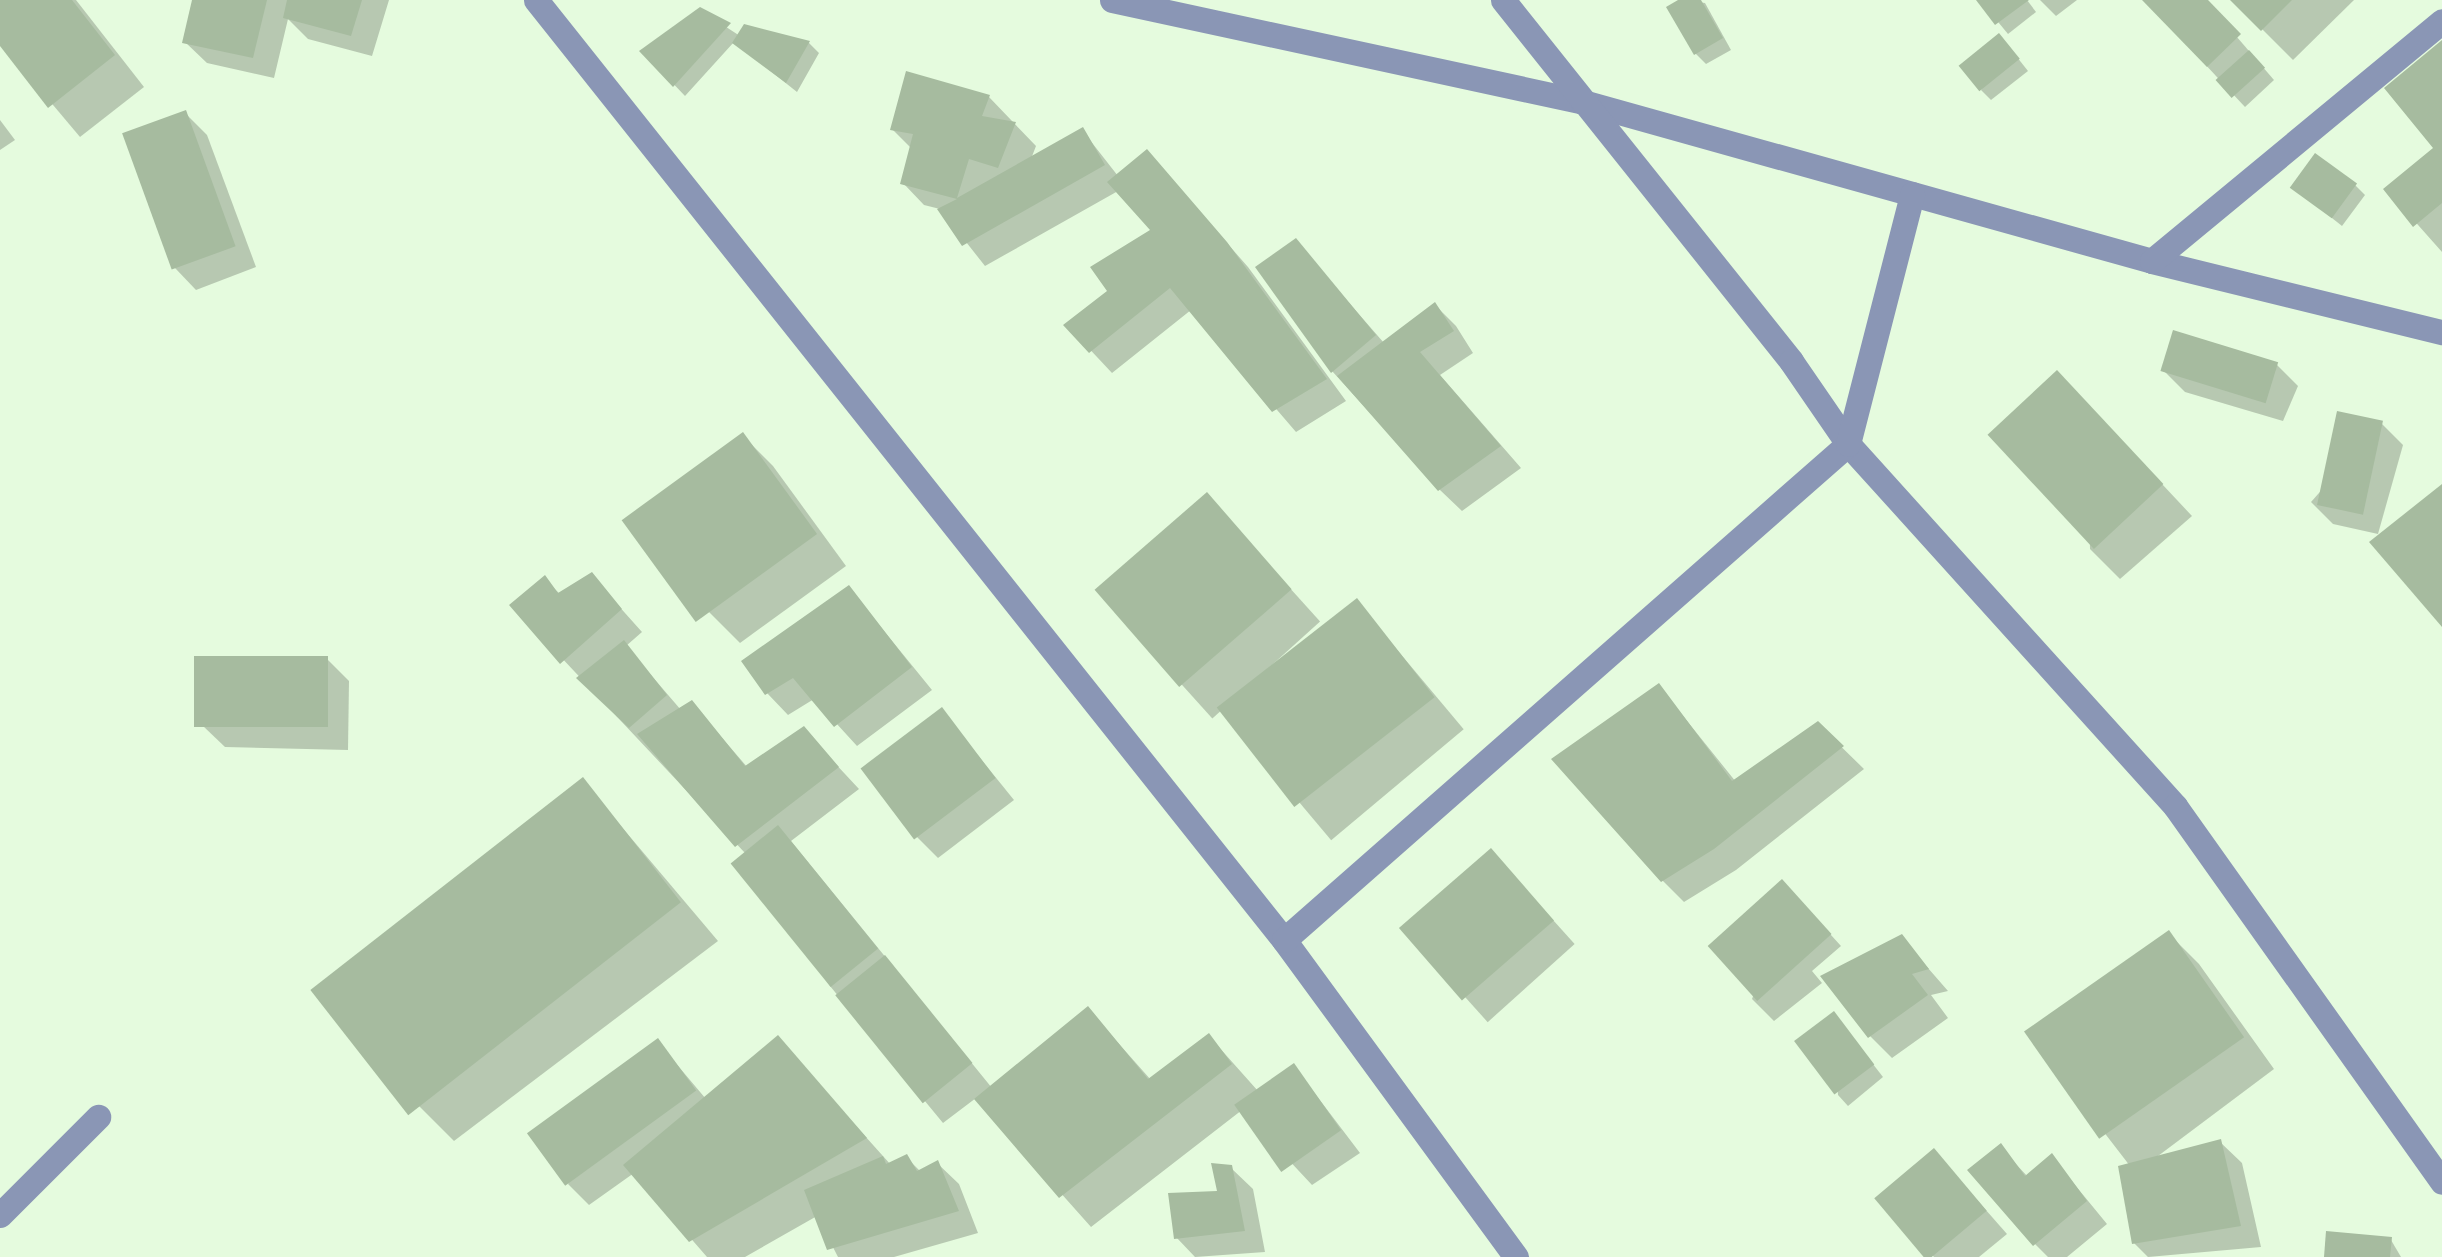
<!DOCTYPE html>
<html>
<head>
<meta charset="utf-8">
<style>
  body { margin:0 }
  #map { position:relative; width:2442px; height:1257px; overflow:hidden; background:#e5fbde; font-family:Georgia,serif }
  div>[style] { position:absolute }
  .shadow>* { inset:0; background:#0003; transform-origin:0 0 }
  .building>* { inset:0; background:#a6bb9f; transform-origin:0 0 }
  .minor>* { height:25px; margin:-12.5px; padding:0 12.5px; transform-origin:12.5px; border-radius:12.5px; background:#8a96b5 }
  span { translate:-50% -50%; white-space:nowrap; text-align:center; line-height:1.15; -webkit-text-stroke:10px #fff; paint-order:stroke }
</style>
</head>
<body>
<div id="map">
  <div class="shadow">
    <div style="clip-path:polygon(0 0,76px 0,144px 87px,80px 137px,0 42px)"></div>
    <div style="clip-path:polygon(195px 0,389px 0,372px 56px,308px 39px,288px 19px,274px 78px,207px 63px,185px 42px)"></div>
    <div style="clip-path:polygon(1683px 0,1705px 3px,1731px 50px,1706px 64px,1696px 54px)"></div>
    <div style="clip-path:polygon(1980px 0,2027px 0,2036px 12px,2008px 34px)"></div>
    <div style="clip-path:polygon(2040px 0,2077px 0,2056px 16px)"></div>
    <div style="clip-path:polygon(2145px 0,2205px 0,2274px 80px,2245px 107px)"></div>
    <div style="clip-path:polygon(2233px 0,2354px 0,2293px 60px)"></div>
    <div style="clip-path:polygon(700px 10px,740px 36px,745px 27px,809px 43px,819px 53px,797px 92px,734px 42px,685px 96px,643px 52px)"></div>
    <div style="clip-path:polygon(2442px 43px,2442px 252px,2387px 190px,2436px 149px)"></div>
    <div style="clip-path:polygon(2009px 47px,2028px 71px,1991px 100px,1981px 90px)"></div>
    <div style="clip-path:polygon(989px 97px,1036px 146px,1031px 159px,1082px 130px,1118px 176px,1147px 152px,1248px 267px,1346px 401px,1296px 432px,1191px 310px,1112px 373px,1067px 325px,1111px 291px,1154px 231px,1118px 191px,985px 266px,940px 209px,924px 205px,903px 183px,912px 149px,892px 129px)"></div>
    <div style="clip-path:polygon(185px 113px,207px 135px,256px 267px,196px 290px,175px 268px)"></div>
    <div style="clip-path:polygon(0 120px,15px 140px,0 150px)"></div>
    <div style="clip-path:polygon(2355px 185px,2365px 195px,2342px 226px,2293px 187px)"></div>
    <div style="clip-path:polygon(1296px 242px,1384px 343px,1435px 305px,1456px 326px,1473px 353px,1440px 375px,1521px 468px,1462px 511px,1440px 490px,1332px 371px)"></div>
    <div style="clip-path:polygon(2277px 365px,2298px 386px,2283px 421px,2185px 392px,2163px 370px)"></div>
    <div style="clip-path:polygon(2087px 404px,2192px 516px,2120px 579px,2090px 549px)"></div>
    <div style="clip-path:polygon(2381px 423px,2403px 445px,2378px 534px,2333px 524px,2311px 502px)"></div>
    <div style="clip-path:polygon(743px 436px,773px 466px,846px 566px,740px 643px,709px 612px)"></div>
    <div style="left:1207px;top:496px;width:169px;height:145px;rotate:48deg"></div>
    <div style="clip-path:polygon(591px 575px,642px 632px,626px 646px,681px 710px,692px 703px,748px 768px,804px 730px,859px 789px,791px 841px,992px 1088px,1088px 1009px,1151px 1080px,1209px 1036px,1258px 1091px,1294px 1066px,1360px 1153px,1312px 1185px,1242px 1110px,1091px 1227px,976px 1098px,943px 1123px,830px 986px,745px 853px,512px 605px,544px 579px,560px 594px)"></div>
    <div style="clip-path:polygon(849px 588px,932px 690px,857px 746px,814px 699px,788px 715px,767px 693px)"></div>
    <div style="left:1357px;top:602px;width:166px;height:173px;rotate:50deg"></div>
    <div style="clip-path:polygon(327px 659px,349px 681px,348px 750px,225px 747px,203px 726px)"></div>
    <div style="clip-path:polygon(1659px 686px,1736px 782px,1818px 724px,1864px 769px,1736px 870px,1684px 902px,1662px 880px)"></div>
    <div style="clip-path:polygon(942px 711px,1014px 800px,938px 858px,916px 836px)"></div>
    <div style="clip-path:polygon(582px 780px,718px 941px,454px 1141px,416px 1103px)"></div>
    <div style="left:1491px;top:851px;width:125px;height:117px;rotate:48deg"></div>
    <div style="clip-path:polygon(1792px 892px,1841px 946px,1812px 971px,1822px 983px,1774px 1021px,1752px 999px)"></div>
    <div style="clip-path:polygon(2169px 934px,2199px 964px,2274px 1069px,2154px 1159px,2220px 1142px,2242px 1163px,2261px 1247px,2148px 1257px,2134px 1243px,2130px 1166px,2036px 1044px)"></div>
    <div style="clip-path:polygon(1901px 937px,1948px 991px,1931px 995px,1948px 1018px,1892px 1058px,1870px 1036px)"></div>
    <div style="clip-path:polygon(1834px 1014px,1883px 1077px,1848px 1106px,1838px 1095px)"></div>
    <div style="clip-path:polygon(778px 1039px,891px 1165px,906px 1157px,921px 1172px,937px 1163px,959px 1184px,978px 1233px,894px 1257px,838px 1257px,817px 1216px,745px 1257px,707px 1257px,634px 1173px,589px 1205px,568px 1184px,657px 1041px,706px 1099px)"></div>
    <div style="clip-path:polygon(2000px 1147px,2028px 1177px,2052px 1157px,2107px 1224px,2067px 1257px,2048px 1257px,2035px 1244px)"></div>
    <div style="clip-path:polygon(1934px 1151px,2007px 1234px,1979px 1257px,1934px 1257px,1879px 1200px)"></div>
    <div style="clip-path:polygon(1231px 1168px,1253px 1189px,1265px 1252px,1195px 1257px,1176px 1237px,1220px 1193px)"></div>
    <div style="clip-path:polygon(2391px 1240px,2401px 1257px,2327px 1257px)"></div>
  </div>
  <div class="building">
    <div style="clip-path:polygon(0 0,72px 0,115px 55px,48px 108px,0 46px)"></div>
    <div style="clip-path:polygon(192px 0,267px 0,253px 58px,182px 43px)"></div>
    <div style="clip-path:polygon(287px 0,362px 0,351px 36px,283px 18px)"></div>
    <div style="clip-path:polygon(1678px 0,1701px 0,1723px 38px,1694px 55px,1666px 7px)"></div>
    <div style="clip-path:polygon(1976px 0,2029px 0,1995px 25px)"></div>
    <div style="clip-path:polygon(2142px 0,2208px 0,2241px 34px,2207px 67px)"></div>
    <div style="clip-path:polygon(2230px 0,2292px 0,2261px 31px)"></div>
    <div style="clip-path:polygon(700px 7px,731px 23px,673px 87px,639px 51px)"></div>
    <div style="clip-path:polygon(744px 24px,810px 41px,786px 83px,732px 43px)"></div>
    <div style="left:1999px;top:33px;width:33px;height:52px;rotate:51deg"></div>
    <div style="clip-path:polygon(2442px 40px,2442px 203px,2413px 227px,2383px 189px,2433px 148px,2384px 88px)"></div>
    <div style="left:2249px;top:50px;width:24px;height:45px;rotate:48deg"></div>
    <div style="clip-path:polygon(906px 71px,990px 95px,982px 116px,1016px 122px,998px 168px,969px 159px,957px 198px,1083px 127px,1105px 165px,962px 246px,937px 209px,957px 199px,900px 184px,913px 134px,890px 130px)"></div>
    <div style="left:186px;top:110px;width:145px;height:68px;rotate:70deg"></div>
    <div style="clip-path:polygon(1147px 149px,1227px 242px,1327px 379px,1272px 412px,1170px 288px,1089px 353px,1063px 325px,1107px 291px,1090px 267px,1150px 230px,1107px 182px)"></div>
    <div style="left:2315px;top:153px;width:52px;height:43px;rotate:36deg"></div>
    <div style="clip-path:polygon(1296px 238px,1376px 335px,1331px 373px,1255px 267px)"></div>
    <div style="clip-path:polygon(1435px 302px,1454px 331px,1420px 352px,1501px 446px,1438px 491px,1337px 376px)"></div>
    <div style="left:2173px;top:330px;width:110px;height:43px;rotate:17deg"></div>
    <div style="left:2057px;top:370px;width:156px;height:95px;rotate:47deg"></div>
    <div style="left:2337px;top:411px;width:47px;height:96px;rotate:12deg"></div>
    <div style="left:743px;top:432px;width:126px;height:150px;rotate:54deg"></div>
    <div style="clip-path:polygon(2442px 484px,2442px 627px,2369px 542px)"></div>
    <div style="left:1207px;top:492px;width:129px;height:149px;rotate:49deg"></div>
    <div style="clip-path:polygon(592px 572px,622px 609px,560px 664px,509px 605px,545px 575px,558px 593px)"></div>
    <div style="clip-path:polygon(849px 585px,912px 667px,834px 727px,793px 678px,765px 695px,741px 661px)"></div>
    <div style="left:1357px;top:598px;width:126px;height:178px;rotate:52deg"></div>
    <div style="clip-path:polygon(624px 640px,667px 695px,629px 728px,576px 678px)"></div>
    <div style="left:194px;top:656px;width:134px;height:71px"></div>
    <div style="clip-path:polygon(1659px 683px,1732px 781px,1818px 721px,1844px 746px,1714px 849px,1661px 882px,1551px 759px)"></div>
    <div style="clip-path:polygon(692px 700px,745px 766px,804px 726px,839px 767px,735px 847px,637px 734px)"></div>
    <div style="left:942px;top:707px;width:89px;height:102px;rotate:53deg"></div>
    <div style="left:583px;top:777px;width:159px;height:346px;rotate:52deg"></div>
    <div style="left:778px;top:825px;width:159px;height:61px;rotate:51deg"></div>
    <div style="left:1491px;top:848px;width:96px;height:122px;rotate:49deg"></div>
    <div style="left:1782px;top:879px;width:74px;height:100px;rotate:48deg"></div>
    <div style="left:2169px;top:930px;width:131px;height:177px;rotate:55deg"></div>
    <div style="clip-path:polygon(1902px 934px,1929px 969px,1912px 974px,1928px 995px,1868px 1038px,1820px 976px)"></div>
    <div style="left:885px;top:955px;width:139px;height:64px;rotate:51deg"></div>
    <div style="clip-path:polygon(1088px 1006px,1148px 1079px,1209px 1033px,1232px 1064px,1059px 1198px,974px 1099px)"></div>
    <div style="left:1834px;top:1011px;width:67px;height:50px;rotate:53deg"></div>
    <div style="clip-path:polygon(778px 1035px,867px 1138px,689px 1242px,623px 1165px)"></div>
    <div style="left:658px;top:1038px;width:65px;height:162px;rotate:54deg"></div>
    <div style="left:1294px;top:1063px;width:82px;height:73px;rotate:55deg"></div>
    <div style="clip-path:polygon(2221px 1139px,2241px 1226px,2132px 1244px,2118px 1166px)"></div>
    <div style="clip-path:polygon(2001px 1143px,2025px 1176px,2052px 1153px,2087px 1201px,2033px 1246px,1967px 1170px)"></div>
    <div style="left:1934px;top:1148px;width:82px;height:78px;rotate:50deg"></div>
    <div style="clip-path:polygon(907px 1154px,917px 1171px,938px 1160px,959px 1211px,827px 1250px,804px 1190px,883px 1156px,886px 1164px)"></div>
    <div style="clip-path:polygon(1211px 1163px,1232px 1165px,1245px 1231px,1174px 1239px,1168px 1193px,1217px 1191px)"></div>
    <div style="clip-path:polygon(2326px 1231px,2392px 1237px,2390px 1257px,2324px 1257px)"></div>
  </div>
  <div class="minor">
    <div style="left:536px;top:0;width:1201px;rotate:51.49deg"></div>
    <div style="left:1284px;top:940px;width:393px;rotate:53.8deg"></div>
    <div style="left:1112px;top:0;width:482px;rotate:12.2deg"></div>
    <div style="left:1583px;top:102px;width:591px;rotate:15.61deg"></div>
    <div style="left:2152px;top:261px;width:299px;rotate:13.8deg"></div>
    <div style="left:1503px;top:0;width:462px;rotate:51.4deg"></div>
    <div style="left:1791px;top:361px;width:101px;rotate:55.5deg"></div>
    <div style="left:1848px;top:444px;width:488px;rotate:47.9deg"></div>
    <div style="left:2175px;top:806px;width:461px;rotate:54.6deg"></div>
    <div style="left:2152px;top:261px;width:376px;rotate:-39.6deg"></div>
    <div style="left:1284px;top:940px;width:751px;rotate:-41.33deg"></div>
    <div style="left:1848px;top:444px;width:258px;rotate:-75.6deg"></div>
    <div style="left:0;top:1215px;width:139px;rotate:-45deg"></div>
  </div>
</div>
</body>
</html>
